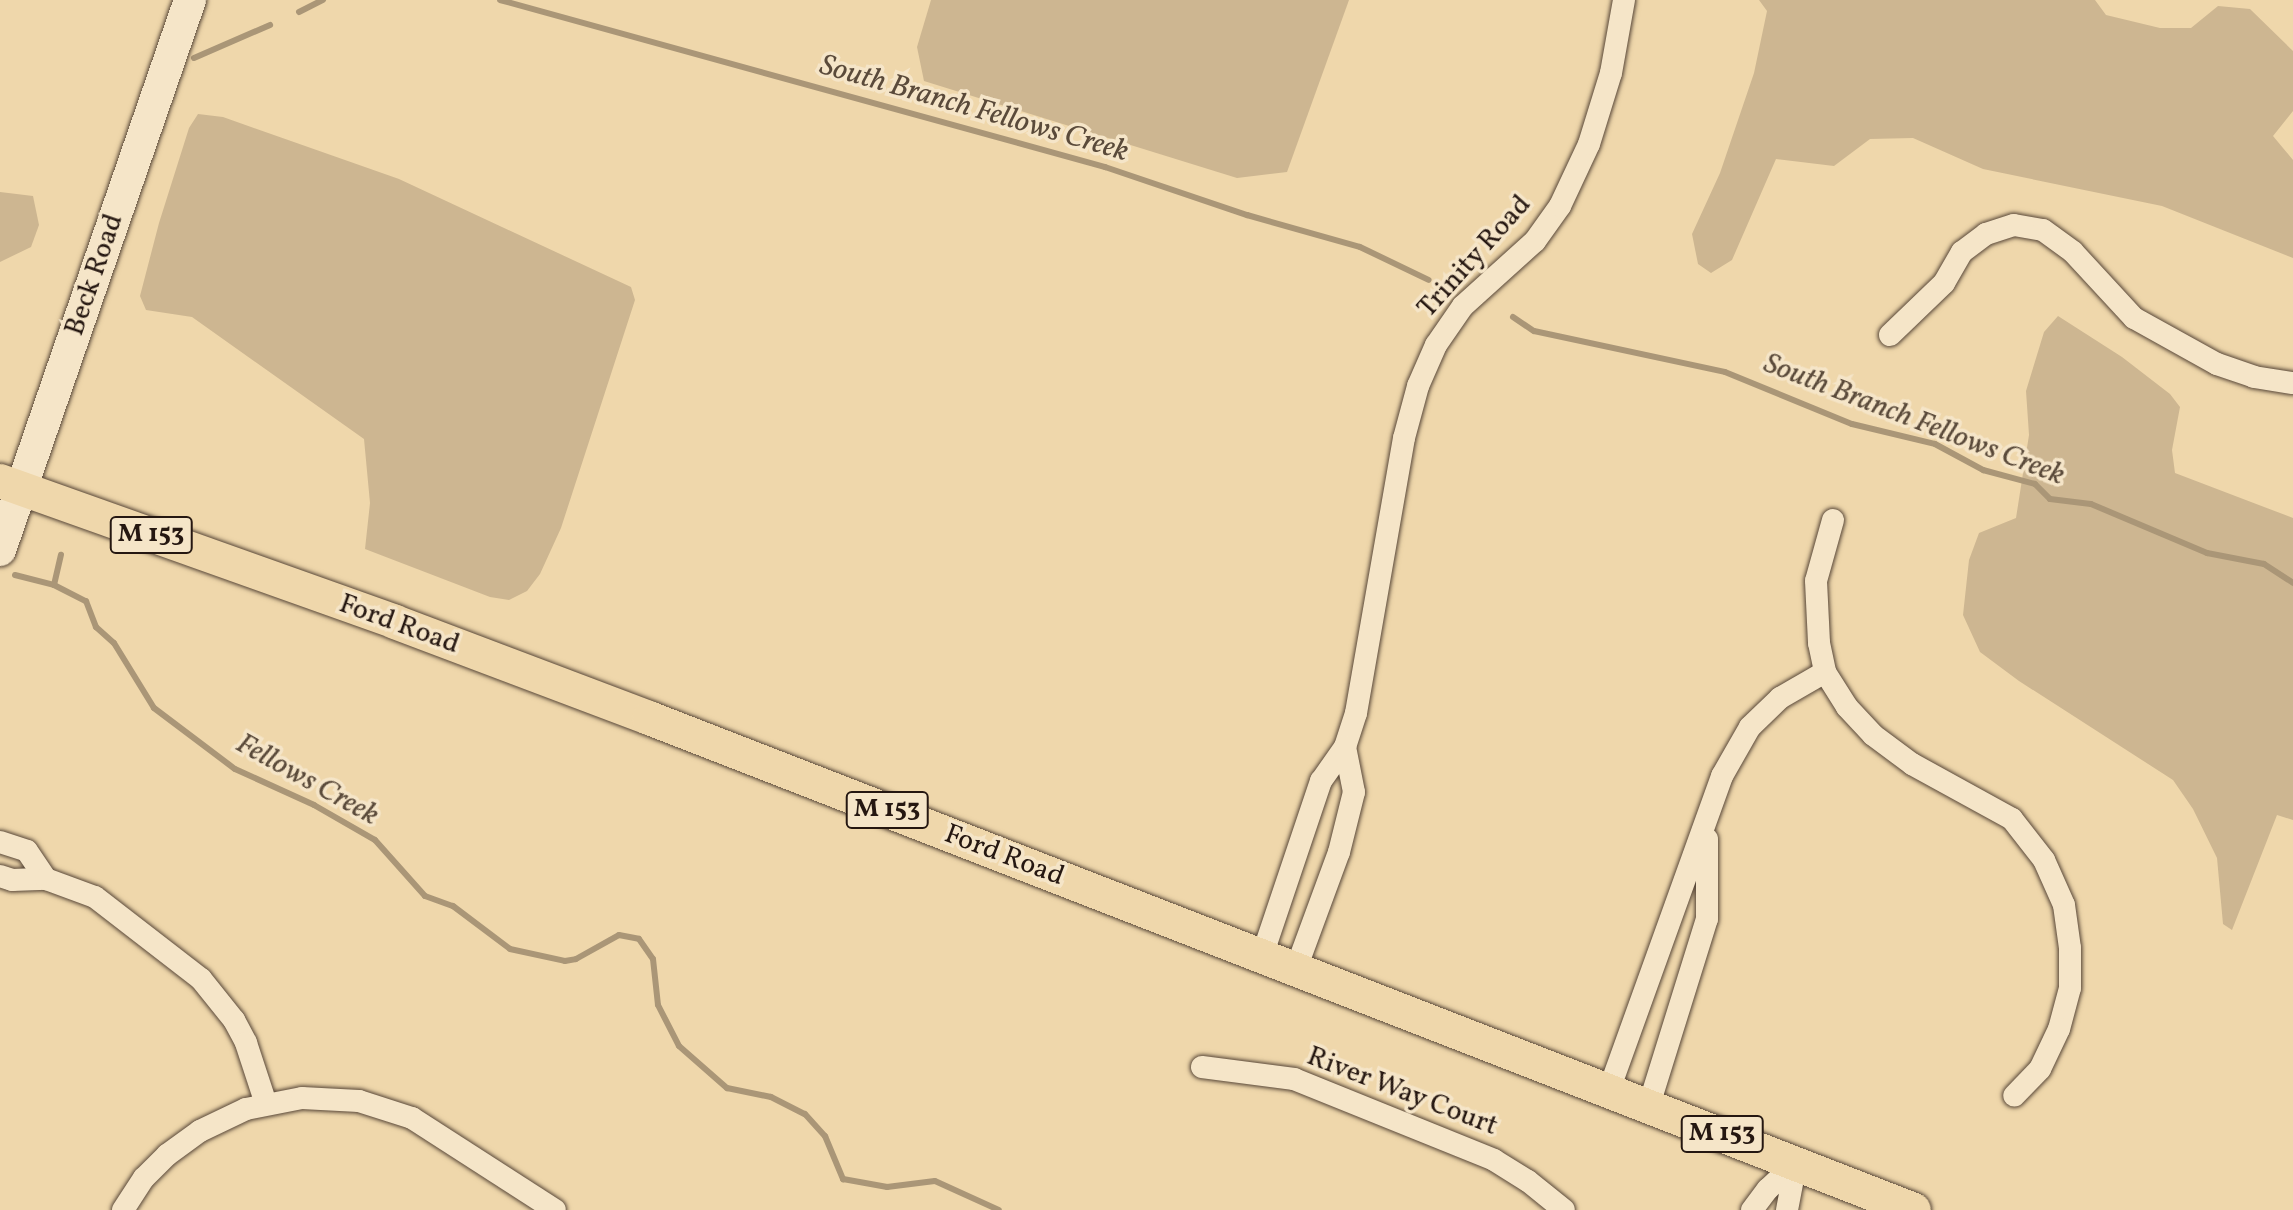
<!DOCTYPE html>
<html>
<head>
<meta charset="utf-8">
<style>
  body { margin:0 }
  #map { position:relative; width:2293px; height:1210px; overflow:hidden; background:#efd7ab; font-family:Vollkorn,serif }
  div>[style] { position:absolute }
  .green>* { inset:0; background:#cdb691 }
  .stream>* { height:6px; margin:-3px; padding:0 3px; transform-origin:3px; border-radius:3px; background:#aa9677 }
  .roads { filter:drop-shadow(0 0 2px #584738) drop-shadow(0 0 2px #584738) }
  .minor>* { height:22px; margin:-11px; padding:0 11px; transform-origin:11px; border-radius:11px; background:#f5e5c8 }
  .secondary>* { height:32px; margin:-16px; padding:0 16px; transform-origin:16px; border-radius:16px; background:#f5e5c8 }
  .primary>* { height:34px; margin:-17px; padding:0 17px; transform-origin:17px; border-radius:17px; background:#efd7ab }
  span { translate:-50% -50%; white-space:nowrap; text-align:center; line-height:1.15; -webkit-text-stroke:7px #f5e5c8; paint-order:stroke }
  .shield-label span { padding:2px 6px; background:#f5e5c8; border:2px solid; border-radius:6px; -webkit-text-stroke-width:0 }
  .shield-label { font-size:26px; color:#251711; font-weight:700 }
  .street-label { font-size:28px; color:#251711 }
  .water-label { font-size:30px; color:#5a4a3a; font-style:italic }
</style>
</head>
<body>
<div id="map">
  <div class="green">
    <div style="clip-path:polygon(931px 0,1349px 0,1287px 172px,1237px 178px,924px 81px,917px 47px)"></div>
    <div style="clip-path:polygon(1759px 0,2095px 0,2106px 15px,2160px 28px,2191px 28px,2218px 6px,2250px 9px,2293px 51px,2293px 111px,2273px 136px,2293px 160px,2293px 258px,2162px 206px,1983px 169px,1913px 138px,1870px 139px,1834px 166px,1776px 159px,1732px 260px,1711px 273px,1698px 264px,1692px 234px,1720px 173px,1754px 73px,1767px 11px)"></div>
    <div style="clip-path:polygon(198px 114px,223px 117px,399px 179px,631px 287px,635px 300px,561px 528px,540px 574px,527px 591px,509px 600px,490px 597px,365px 549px,370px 503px,364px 439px,192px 317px,146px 310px,140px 296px,159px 223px,189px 128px)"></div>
    <div style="clip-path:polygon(0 192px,33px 196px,39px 225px,31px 247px,0 262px)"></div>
    <div style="clip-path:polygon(2058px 316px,2122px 357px,2170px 394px,2180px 407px,2172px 450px,2175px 473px,2293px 518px,2293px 820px,2277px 815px,2232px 930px,2223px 924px,2217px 858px,2193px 809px,2173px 780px,2019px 681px,1980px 652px,1963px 615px,1969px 560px,1979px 533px,2016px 518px,2029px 435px,2026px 391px,2044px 332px)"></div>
  </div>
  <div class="stream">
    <div style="left:500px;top:0;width:628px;rotate:15.43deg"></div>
    <div style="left:1105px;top:167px;width:150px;rotate:18.7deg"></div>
    <div style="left:1247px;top:215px;width:117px;rotate:15.8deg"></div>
    <div style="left:1360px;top:247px;width:76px;rotate:25.6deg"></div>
    <div style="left:299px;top:12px;width:27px;rotate:-27deg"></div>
    <div style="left:194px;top:58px;width:83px;rotate:-23.5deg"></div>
    <div style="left:1513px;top:317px;width:25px;rotate:34deg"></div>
    <div style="left:1534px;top:331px;width:195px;rotate:12.1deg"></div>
    <div style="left:1725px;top:372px;width:137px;rotate:22.3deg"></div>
    <div style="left:1852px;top:424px;width:85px;rotate:13.5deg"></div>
    <div style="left:1935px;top:444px;width:55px;rotate:28.4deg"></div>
    <div style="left:1983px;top:470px;width:54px;rotate:15.1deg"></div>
    <div style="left:2035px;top:484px;width:21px;rotate:45deg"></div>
    <div style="left:2050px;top:499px;width:41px;rotate:7deg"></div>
    <div style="left:2091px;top:504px;width:126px;rotate:22.9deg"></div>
    <div style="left:2207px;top:553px;width:58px;rotate:10.9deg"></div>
    <div style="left:2264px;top:564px;width:35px;rotate:33deg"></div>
    <div style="left:15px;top:575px;width:40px;rotate:14.4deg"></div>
    <div style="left:54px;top:585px;width:36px;rotate:27deg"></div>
    <div style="left:86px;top:601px;width:28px;rotate:69deg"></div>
    <div style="left:96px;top:627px;width:24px;rotate:42deg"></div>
    <div style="left:114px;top:643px;width:76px;rotate:58.4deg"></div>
    <div style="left:154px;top:708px;width:101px;rotate:37deg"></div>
    <div style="left:235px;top:769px;width:87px;rotate:24.5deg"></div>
    <div style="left:314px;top:805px;width:70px;rotate:29.8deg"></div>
    <div style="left:375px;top:840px;width:75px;rotate:48.2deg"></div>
    <div style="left:425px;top:896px;width:30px;rotate:20deg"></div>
    <div style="left:453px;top:906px;width:71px;rotate:37deg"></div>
    <div style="left:510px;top:949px;width:56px;rotate:12.3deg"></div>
    <div style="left:565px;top:961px;width:11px;rotate:-10deg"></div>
    <div style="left:576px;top:959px;width:49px;rotate:-29.2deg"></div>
    <div style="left:619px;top:935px;width:20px;rotate:11deg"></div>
    <div style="left:639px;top:939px;width:24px;rotate:55deg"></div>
    <div style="left:653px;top:959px;width:46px;rotate:83.8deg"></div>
    <div style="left:658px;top:1005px;width:46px;rotate:62.9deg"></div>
    <div style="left:679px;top:1046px;width:64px;rotate:41.2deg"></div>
    <div style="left:727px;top:1088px;width:45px;rotate:11.6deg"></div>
    <div style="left:771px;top:1097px;width:38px;rotate:27deg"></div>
    <div style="left:805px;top:1114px;width:30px;rotate:48deg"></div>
    <div style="left:825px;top:1136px;width:47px;rotate:67.3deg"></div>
    <div style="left:843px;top:1179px;width:45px;rotate:10.3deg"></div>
    <div style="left:887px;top:1187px;width:48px;rotate:-7.1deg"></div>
    <div style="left:935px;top:1181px;width:70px;rotate:24.4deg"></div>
    <div style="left:54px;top:585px;width:31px;rotate:-77deg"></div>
  </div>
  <div class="roads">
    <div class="minor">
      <div style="left:1890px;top:335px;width:75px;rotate:-43.9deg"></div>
      <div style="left:1944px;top:283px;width:36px;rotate:-60deg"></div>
      <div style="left:1962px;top:252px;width:30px;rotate:-37deg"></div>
      <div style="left:1986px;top:234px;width:29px;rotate:-18deg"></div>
      <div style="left:2014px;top:225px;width:29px;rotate:10deg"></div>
      <div style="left:2043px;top:230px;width:37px;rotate:36deg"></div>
      <div style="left:2073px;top:252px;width:90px;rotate:47.3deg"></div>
      <div style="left:2134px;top:318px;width:95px;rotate:29deg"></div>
      <div style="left:2217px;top:364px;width:39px;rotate:19deg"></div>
      <div style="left:2254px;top:377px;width:39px;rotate:9deg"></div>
      <div style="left:1833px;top:520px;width:63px;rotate:105.6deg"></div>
      <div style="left:1816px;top:581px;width:62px;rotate:87.2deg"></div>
      <div style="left:1819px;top:643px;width:30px;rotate:78deg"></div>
      <div style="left:1825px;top:672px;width:41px;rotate:57.8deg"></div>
      <div style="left:1847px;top:707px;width:38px;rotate:47deg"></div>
      <div style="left:1873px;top:735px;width:49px;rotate:36.6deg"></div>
      <div style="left:1912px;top:764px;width:114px;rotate:28.8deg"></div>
      <div style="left:2012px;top:819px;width:52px;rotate:52deg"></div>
      <div style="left:2044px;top:860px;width:49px;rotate:66deg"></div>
      <div style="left:2064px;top:905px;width:43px;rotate:82.1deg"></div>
      <div style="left:2070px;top:948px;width:40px;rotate:90deg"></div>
      <div style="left:2070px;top:988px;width:42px;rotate:105deg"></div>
      <div style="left:2059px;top:1029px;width:44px;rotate:115.4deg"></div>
      <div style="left:2040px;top:1069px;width:37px;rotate:134deg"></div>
      <div style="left:1345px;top:747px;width:36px;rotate:-72deg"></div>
      <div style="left:1356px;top:713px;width:279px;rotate:-80.1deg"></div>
      <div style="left:1404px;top:438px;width:54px;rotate:-74.9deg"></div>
      <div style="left:1418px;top:386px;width:45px;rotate:-66.3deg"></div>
      <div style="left:1436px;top:345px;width:47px;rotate:-55.3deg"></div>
      <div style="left:1463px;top:306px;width:97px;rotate:-42.1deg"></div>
      <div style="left:1535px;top:241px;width:43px;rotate:-54.5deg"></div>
      <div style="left:1560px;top:206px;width:68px;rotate:-64.9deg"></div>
      <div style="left:1589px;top:144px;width:74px;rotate:-72.8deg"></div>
      <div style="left:1611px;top:73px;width:74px;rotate:-79.9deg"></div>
      <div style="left:0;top:842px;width:28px;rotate:18deg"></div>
      <div style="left:27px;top:851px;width:34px;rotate:56deg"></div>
      <div style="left:0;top:876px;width:13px;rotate:18deg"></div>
      <div style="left:12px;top:880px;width:34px;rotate:-2deg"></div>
      <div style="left:46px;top:879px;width:52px;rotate:20.2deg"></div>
      <div style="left:95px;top:897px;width:134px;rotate:37.7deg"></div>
      <div style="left:201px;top:979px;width:53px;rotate:51.2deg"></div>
      <div style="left:234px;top:1020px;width:26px;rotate:62deg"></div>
      <div style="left:246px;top:1043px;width:64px;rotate:71.8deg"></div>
      <div style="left:1262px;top:956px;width:185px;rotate:-71.4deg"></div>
      <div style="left:1321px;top:781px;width:42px;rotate:-54.8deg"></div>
      <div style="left:1345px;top:747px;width:46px;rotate:78.7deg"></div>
      <div style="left:1354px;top:792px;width:62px;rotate:104deg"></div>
      <div style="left:1339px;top:852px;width:125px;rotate:110.2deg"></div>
      <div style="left:1202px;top:1067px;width:93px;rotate:7.4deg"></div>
      <div style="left:1294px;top:1079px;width:216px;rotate:22deg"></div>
      <div style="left:1494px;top:1160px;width:40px;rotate:32deg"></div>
      <div style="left:1528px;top:1181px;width:46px;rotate:38.9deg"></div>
      <div style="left:1609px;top:1090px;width:334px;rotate:-70.2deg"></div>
      <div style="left:1722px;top:776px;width:56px;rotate:-60.3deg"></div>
      <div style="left:1750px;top:727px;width:42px;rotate:-44deg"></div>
      <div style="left:1780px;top:698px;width:52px;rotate:-30deg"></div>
      <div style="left:1649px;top:1105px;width:195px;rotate:-72.7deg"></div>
      <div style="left:1707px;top:919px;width:80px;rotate:-90deg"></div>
      <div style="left:123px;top:1210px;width:38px;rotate:-57deg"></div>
      <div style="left:144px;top:1178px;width:33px;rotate:-45deg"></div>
      <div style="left:167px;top:1155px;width:41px;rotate:-36deg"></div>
      <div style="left:200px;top:1131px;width:51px;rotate:-25.6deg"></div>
      <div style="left:246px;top:1109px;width:57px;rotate:-11.1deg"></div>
      <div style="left:302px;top:1098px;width:57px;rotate:3deg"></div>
      <div style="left:359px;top:1101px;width:56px;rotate:17.8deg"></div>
      <div style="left:412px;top:1118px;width:170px;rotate:32.8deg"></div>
      <div style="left:1752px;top:1210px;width:26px;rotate:-53deg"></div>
      <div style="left:1768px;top:1189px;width:38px;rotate:-43deg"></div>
      <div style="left:1787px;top:1210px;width:48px;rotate:-79.2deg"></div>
    </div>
    <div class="secondary">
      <div style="left:0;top:550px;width:582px;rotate:-70.94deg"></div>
    </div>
    <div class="primary">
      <div style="left:0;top:481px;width:419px;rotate:19.6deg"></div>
      <div style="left:395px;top:622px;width:272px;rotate:20.7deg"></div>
      <div style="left:649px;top:718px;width:1357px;rotate:21.25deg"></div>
    </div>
  </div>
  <div class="shield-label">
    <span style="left:151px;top:535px">M 153</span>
    <span style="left:887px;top:810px">M 153</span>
    <span style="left:1722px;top:1134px">M 153</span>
  </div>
  <div class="street-label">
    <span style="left:1475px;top:257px;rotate:-48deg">Trinity Road</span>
    <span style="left:95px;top:275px;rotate:-71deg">Beck Road</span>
    <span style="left:399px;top:625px;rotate:20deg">Ford Road</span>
    <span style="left:1004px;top:856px;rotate:21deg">Ford Road</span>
    <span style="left:1402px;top:1092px;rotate:21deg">River Way Court</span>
  </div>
  <div class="water-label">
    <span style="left:974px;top:109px;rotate:16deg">South Branch Fellows Creek</span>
    <span style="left:1914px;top:420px;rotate:21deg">South Branch Fellows Creek</span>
    <span style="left:307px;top:780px;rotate:29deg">Fellows Creek</span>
  </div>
</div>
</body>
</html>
